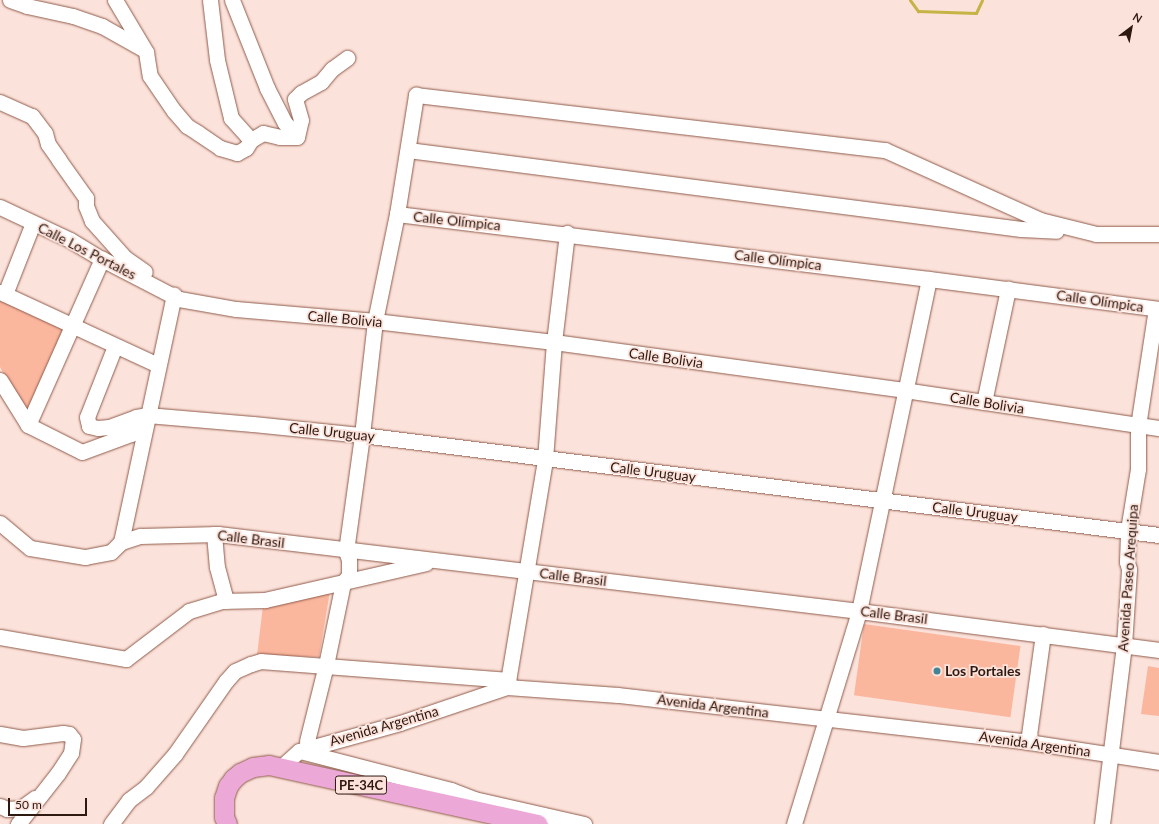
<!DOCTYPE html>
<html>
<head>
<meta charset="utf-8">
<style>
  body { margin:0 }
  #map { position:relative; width:1159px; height:824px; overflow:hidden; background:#fbe2da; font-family:Lato,sans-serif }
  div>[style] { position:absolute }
  .green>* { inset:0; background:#fbb69e; transform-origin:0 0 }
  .stream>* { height:3px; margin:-1.5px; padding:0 1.5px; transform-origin:1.5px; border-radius:1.5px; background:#c6b345 }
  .roads { filter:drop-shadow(0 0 1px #8f5b4a) drop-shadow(0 0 1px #8f5b4a) }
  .minor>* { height:15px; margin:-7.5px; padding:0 7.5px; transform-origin:7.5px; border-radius:7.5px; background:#fff }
  .major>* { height:19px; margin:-9.5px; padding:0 9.5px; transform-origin:9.5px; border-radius:9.5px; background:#eca9d8 }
  .dots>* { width:11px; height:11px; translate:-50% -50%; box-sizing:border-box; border:2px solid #fbe2da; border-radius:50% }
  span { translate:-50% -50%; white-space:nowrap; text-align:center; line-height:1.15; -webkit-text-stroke:3.5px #fbe2da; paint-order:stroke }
  .shield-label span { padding:1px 3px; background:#fbe2da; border:1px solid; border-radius:3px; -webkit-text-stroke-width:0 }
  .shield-label { font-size:13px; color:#2e1911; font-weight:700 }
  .street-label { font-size:14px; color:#2e1911 }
  .poi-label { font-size:14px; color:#2e1911; font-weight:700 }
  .left { translate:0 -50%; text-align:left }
  .north { position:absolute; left:1111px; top:8px; width:40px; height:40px; -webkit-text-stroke:3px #fbe2da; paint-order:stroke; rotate:32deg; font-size:11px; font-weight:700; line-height:16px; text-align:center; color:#2e1911 }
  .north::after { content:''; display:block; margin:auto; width:14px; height:18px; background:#2e1911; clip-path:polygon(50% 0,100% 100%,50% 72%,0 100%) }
  .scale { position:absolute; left:8px; top:798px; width:79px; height:18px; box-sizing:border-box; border:2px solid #2e1911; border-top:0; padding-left:5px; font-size:12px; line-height:14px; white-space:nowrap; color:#2e1911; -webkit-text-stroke:3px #fbe2da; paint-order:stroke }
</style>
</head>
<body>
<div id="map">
  <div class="green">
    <div style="clip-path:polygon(0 298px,67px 329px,27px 415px,0 367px)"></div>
    <div style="clip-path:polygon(330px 591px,319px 657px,257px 655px,263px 606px)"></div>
    <div style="left:864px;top:624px;width:158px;height:72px;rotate:8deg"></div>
    <div style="clip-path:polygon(1148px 666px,1159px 668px,1159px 716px,1141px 714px)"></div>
  </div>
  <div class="stream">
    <div style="left:910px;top:0;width:14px;rotate:54deg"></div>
    <div style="left:918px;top:11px;width:58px;rotate:2deg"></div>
    <div style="left:976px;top:13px;width:14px;rotate:-65deg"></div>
  </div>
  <div class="roads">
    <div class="minor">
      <div style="left:10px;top:0;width:18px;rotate:19deg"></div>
      <div style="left:27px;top:6px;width:47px;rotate:12.3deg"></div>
      <div style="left:73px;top:16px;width:31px;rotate:19deg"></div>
      <div style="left:102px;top:26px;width:47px;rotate:29.3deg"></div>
      <div style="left:115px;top:0;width:61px;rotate:59.2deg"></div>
      <div style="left:146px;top:52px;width:24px;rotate:81deg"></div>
      <div style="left:150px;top:76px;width:42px;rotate:55.6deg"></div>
      <div style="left:174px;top:111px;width:20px;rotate:49deg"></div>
      <div style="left:187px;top:126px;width:13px;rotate:32deg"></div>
      <div style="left:198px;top:133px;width:27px;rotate:34deg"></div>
      <div style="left:220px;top:148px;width:18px;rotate:16deg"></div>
      <div style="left:237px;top:153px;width:10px;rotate:-29deg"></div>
      <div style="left:246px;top:148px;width:9px;rotate:-58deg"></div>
      <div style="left:251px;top:140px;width:14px;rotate:-30deg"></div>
      <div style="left:263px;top:133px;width:17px;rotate:13deg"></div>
      <div style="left:280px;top:137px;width:17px"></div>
      <div style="left:297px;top:137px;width:17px;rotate:-77deg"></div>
      <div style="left:301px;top:120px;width:22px;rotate:-106deg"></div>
      <div style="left:295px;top:99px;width:8px;rotate:-45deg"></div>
      <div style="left:301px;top:93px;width:23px;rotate:-29deg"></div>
      <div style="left:321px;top:82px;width:17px;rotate:-50deg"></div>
      <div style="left:332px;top:69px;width:19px;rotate:-36deg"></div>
      <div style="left:210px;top:0;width:60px;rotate:83.3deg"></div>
      <div style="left:217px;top:60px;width:60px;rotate:76.4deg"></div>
      <div style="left:231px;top:118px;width:30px;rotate:48deg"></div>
      <div style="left:232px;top:0;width:95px;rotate:68.3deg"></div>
      <div style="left:267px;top:88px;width:39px;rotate:63deg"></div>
      <div style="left:285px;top:123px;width:18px;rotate:49deg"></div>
      <div style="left:0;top:102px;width:35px;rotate:24deg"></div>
      <div style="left:32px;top:116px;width:21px;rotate:53deg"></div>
      <div style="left:45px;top:133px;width:11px;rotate:75deg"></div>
      <div style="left:48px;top:144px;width:19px;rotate:55deg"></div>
      <div style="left:59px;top:160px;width:47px;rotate:54.6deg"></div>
      <div style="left:86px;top:198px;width:8px;rotate:90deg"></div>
      <div style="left:86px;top:206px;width:16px;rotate:68deg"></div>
      <div style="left:92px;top:221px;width:50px;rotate:48.3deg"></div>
      <div style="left:125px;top:258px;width:24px;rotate:35deg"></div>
      <div style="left:408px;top:150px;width:618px;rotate:7.34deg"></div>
      <div style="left:1021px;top:229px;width:35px;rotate:3deg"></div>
      <div style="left:0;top:207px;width:77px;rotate:25.2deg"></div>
      <div style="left:70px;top:240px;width:37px;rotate:31deg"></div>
      <div style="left:102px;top:259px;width:87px;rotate:27.5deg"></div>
      <div style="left:179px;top:299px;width:58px;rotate:10deg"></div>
      <div style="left:236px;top:309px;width:140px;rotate:4.9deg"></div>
      <div style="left:375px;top:321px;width:180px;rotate:6.7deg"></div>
      <div style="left:554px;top:342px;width:353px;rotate:7.8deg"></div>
      <div style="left:904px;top:390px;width:258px;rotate:8.5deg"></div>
      <div style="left:397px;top:214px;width:536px;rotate:6.97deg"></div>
      <div style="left:929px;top:279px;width:232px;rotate:7.4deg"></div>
      <div style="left:0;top:292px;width:174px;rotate:24.8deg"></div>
      <div style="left:5px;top:294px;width:76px;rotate:-68.5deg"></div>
      <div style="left:115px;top:346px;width:76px;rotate:111.5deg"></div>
      <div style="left:87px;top:417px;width:9px;rotate:77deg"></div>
      <div style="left:89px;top:426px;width:9px;rotate:13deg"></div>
      <div style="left:98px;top:428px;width:11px;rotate:-5deg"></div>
      <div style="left:109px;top:427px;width:29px;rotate:-20deg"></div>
      <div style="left:136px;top:417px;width:11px;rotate:-10deg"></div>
      <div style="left:147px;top:415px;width:106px;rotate:4.9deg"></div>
      <div style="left:253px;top:424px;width:110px;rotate:5.8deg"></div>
      <div style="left:362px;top:435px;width:803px;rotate:7.15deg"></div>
      <div style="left:0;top:380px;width:53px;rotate:58.1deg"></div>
      <div style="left:28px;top:425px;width:60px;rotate:26.6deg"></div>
      <div style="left:82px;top:452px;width:52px;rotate:-20.2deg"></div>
      <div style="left:131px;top:434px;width:23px;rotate:-49deg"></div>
      <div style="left:984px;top:402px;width:116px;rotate:-78deg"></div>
      <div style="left:28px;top:425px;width:182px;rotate:-66deg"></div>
      <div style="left:0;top:523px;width:39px;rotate:40deg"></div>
      <div style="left:30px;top:548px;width:56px;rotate:9.3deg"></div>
      <div style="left:85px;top:557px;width:26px;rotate:-11deg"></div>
      <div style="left:111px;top:552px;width:14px;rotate:-45deg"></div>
      <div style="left:121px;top:542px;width:20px;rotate:-18deg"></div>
      <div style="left:140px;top:536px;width:78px;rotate:-1.5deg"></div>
      <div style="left:218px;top:534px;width:646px;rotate:6.85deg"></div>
      <div style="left:859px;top:611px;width:303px;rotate:7.4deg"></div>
      <div style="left:214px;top:534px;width:33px;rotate:85deg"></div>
      <div style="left:217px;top:567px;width:35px;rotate:75deg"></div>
      <div style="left:121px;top:542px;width:253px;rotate:-77.9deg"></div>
      <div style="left:0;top:637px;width:128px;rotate:9.9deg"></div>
      <div style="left:126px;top:659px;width:79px;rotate:-37.3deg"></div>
      <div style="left:189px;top:611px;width:34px;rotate:-17deg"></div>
      <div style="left:221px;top:601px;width:44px;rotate:-1.3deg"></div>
      <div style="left:265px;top:600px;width:165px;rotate:-12.9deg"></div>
      <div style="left:507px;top:687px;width:231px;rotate:-80.5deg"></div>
      <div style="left:545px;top:459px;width:117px;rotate:-85.6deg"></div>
      <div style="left:554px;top:342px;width:110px;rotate:-83.2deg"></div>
      <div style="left:0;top:734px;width:23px;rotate:10deg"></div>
      <div style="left:23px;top:738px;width:40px;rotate:-7.1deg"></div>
      <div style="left:63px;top:733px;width:6px;rotate:9deg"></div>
      <div style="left:69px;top:734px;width:6px;rotate:51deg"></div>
      <div style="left:73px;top:739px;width:14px;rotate:98deg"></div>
      <div style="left:71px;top:753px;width:24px;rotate:123deg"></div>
      <div style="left:58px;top:773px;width:65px;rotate:128.1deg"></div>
      <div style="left:307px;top:741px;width:78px;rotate:-76deg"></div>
      <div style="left:326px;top:665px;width:84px;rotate:-78.3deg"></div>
      <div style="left:343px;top:583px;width:10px;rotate:-53deg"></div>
      <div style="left:349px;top:575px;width:15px;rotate:-90deg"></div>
      <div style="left:349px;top:560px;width:9px;rotate:-108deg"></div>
      <div style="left:346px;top:551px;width:117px;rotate:-82.1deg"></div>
      <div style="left:362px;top:435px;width:115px;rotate:-83.5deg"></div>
      <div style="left:375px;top:321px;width:109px;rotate:-78.4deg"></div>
      <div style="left:397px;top:214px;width:121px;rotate:-80.9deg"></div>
      <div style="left:416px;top:95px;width:472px;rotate:6.7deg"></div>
      <div style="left:885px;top:150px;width:170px;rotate:24.3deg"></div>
      <div style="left:1040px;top:220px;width:58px;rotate:14deg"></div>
      <div style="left:1096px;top:234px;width:63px"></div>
      <div style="left:1028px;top:742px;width:109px;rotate:-82.1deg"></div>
      <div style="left:300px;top:751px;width:156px;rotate:14.5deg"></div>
      <div style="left:451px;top:790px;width:25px;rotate:21deg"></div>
      <div style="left:474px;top:799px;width:113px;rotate:12.8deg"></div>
      <div style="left:280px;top:768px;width:25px;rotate:-42deg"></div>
      <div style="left:299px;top:751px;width:105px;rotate:-15.5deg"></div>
      <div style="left:400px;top:723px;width:113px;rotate:-18.6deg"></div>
      <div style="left:507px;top:687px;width:111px;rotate:4.1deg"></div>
      <div style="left:618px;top:695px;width:407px;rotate:6.5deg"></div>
      <div style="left:1022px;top:741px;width:139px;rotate:8.7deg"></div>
      <div style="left:0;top:806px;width:8px;rotate:23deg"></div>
      <div style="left:7px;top:809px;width:14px;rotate:-4deg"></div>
      <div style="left:21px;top:808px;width:17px;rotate:-36deg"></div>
      <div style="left:111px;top:824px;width:30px;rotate:-53deg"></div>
      <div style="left:129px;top:800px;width:21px;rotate:-37deg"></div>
      <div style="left:146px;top:787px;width:44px;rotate:-48.7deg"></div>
      <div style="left:175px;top:754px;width:89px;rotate:-55.1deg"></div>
      <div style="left:226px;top:681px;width:13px;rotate:-48deg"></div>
      <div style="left:235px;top:671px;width:17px;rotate:-24deg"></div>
      <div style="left:251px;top:664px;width:10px;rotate:-17deg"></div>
      <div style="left:261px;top:661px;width:248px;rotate:4.4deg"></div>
      <div style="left:794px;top:824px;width:223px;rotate:-73deg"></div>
      <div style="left:859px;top:611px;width:339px;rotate:-78.1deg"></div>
      <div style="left:1102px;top:824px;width:180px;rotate:-83deg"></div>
      <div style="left:1124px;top:645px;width:76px;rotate:-86.2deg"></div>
      <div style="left:1129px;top:569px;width:7px;rotate:-106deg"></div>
      <div style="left:1127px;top:562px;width:32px;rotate:-88deg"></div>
      <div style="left:1128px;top:530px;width:62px;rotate:-80.7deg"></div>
      <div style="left:1138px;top:469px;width:43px;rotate:-90deg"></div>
      <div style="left:1138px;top:426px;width:118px;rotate:-81.3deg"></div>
    </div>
    <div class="major">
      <div style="left:227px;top:824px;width:8px;rotate:-113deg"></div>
      <div style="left:224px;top:817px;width:19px;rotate:-90deg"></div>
      <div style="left:224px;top:798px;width:13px;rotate:-72deg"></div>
      <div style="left:228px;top:786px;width:9px;rotate:-54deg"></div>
      <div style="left:233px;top:779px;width:9px;rotate:-41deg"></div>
      <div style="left:240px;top:773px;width:14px;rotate:-25deg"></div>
      <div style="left:253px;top:767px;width:16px;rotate:-7deg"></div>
      <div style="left:269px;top:765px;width:275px;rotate:12.4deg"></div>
    </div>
  </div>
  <div class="dots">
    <div style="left:937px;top:671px;background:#428396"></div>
  </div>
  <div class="shield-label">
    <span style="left:361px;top:785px">PE-34C</span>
  </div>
  <div class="street-label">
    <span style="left:457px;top:221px;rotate:6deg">Calle Olímpica</span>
    <span style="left:87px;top:251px;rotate:27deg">Calle Los Portales</span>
    <span style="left:778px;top:260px;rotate:7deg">Calle Olímpica</span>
    <span style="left:1100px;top:301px;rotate:8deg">Calle Olímpica</span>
    <span style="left:345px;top:319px;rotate:5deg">Calle Bolivia</span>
    <span style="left:666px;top:358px;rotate:8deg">Calle Bolivia</span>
    <span style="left:987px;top:403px;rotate:9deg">Calle Bolivia</span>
    <span style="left:332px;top:432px;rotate:6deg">Calle Uruguay</span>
    <span style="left:653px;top:472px;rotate:7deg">Calle Uruguay</span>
    <span style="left:975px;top:512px;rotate:7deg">Calle Uruguay</span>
    <span style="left:251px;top:539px;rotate:7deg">Calle Brasil</span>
    <span style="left:573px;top:577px;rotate:7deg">Calle Brasil</span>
    <span style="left:1128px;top:578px;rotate:-86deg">Avenida Paseo Arequipa</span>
    <span style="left:894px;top:615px;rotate:7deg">Calle Brasil</span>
    <span style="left:713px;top:706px;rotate:7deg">Avenida Argentina</span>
    <span style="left:384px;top:726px;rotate:-16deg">Avenida Argentina</span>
    <span style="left:1035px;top:744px;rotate:8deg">Avenida Argentina</span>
  </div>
  <div class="poi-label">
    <span class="left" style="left:945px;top:671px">Los Portales</span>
  </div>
  <div class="north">N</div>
  <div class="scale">50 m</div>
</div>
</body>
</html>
